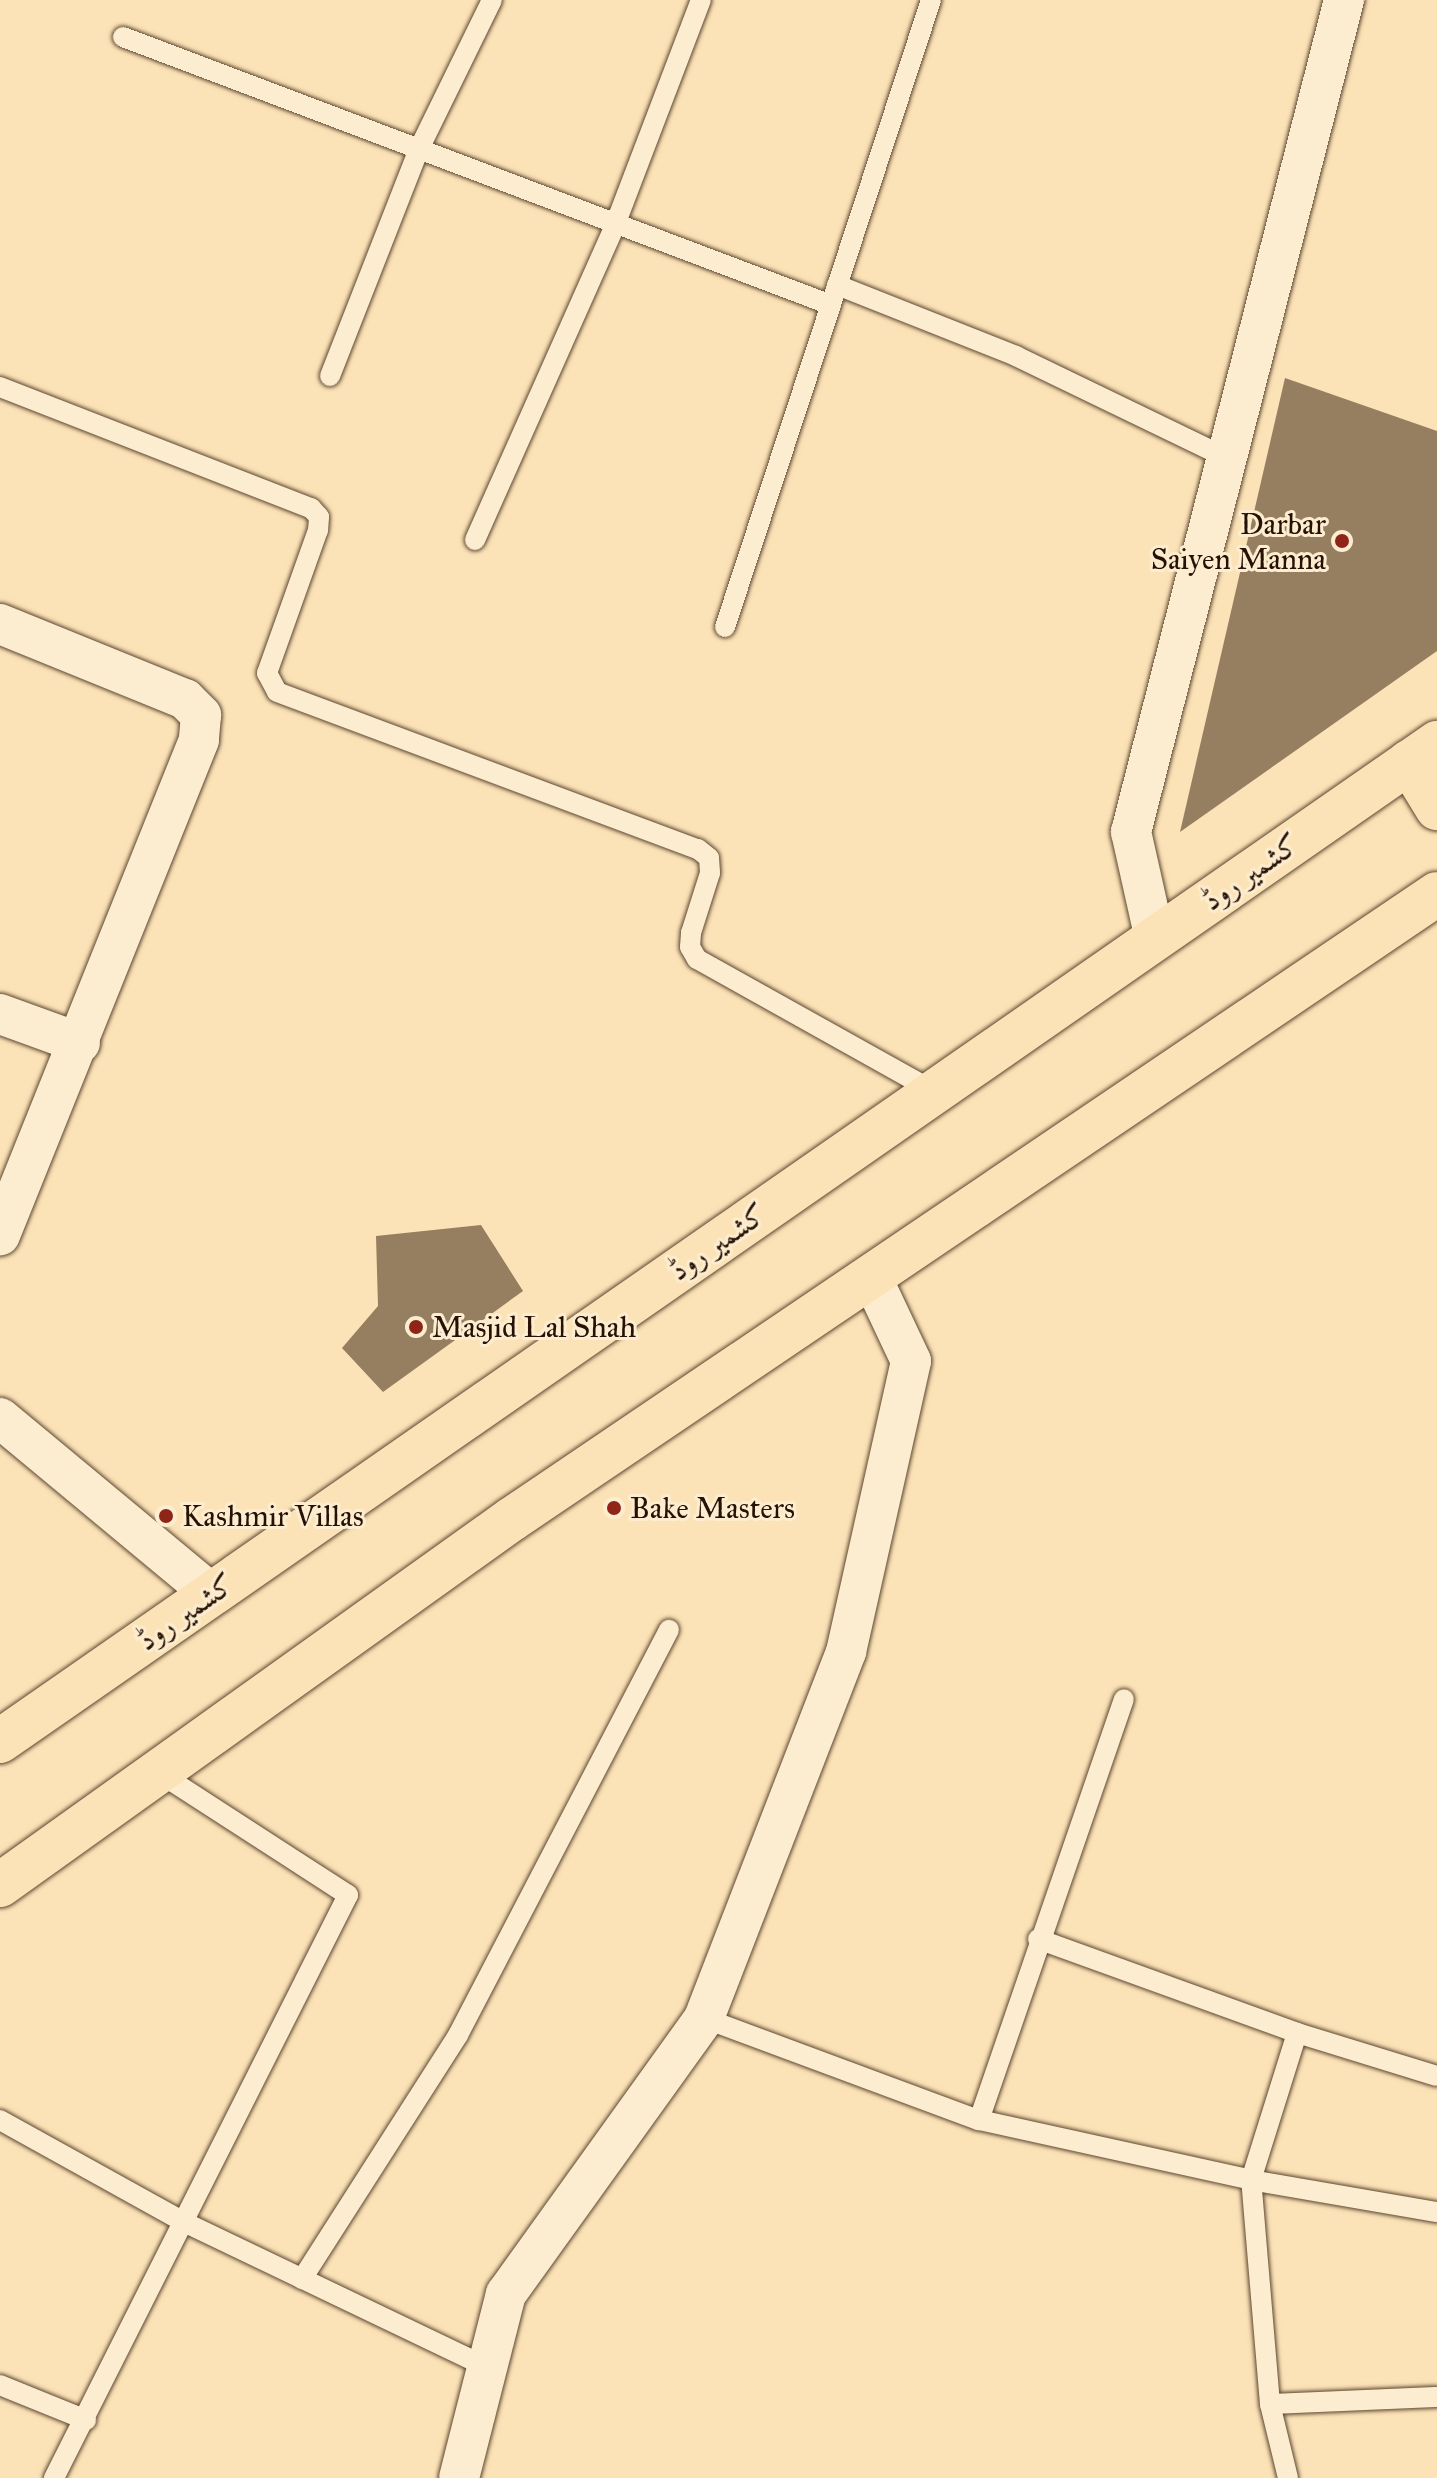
<!DOCTYPE html>
<html>
<head>
<meta charset="utf-8">
<style>
  body { margin:0 }
  #map { position:relative; width:1437px; height:2478px; overflow:hidden; background:#fce3b7; font-family:"IM FELL Great Primer",Amiri,serif }
  div>[style] { position:absolute }
  .building>* { inset:0; background:#967e61 }
  .roads { filter:drop-shadow(0 0 2px #5c4631) drop-shadow(0 0 2px #5c4631) }
  .service>* { height:20px; margin:-10px; padding:0 10px; transform-origin:10px; border-radius:10px; background:#fdedd0 }
  .minor>* { height:40px; margin:-20px; padding:0 20px; transform-origin:20px; border-radius:20px; background:#fdedd0 }
  .primary>* { height:44px; margin:-22px; padding:0 22px; transform-origin:22px; border-radius:22px; background:#fce3b7 }
  .dots>* { width:22px; height:22px; translate:-50% -50%; box-sizing:border-box; border:4px solid #fdedd0; border-radius:50% }
  span { translate:-50% -50%; white-space:nowrap; text-align:center; line-height:1.15; -webkit-text-stroke:6px #fdedd0; paint-order:stroke }
  .poi-label { font-size:30px; color:#271104 }
  .right { translate:-100% -50%; text-align:right }
  .left { translate:0 -50%; text-align:left }
  .street-label { font-size:30px; color:#271104 }
</style>
</head>
<body>
<div id="map">
  <div class="building">
    <div style="clip-path:polygon(1285px 378px,1437px 431px,1437px 651px,1180px 832px)"></div>
    <div style="clip-path:polygon(481px 1225px,523px 1291px,383px 1392px,342px 1348px,378px 1306px,376px 1236px)"></div>
  </div>
  <div class="roads">
    <div class="service">
      <div style="left:123px;top:37px;width:757px;rotate:20.73deg"></div>
      <div style="left:837px;top:285px;width:193px;rotate:21.6deg"></div>
      <div style="left:1016px;top:356px;width:234px;rotate:25.8deg"></div>
      <div style="left:330px;top:376px;width:242px;rotate:-68.6deg"></div>
      <div style="left:418px;top:151px;width:168px;rotate:-63.9deg"></div>
      <div style="left:0;top:387px;width:334px;rotate:21.3deg"></div>
      <div style="left:311px;top:508px;width:12px;rotate:48deg"></div>
      <div style="left:319px;top:517px;width:13px;rotate:94deg"></div>
      <div style="left:318px;top:530px;width:152px;rotate:109.6deg"></div>
      <div style="left:267px;top:673px;width:21px;rotate:62deg"></div>
      <div style="left:277px;top:692px;width:449px;rotate:20.5deg"></div>
      <div style="left:698px;top:849px;width:14px;rotate:39deg"></div>
      <div style="left:709px;top:858px;width:15px;rotate:86deg"></div>
      <div style="left:710px;top:873px;width:63px;rotate:107.6deg"></div>
      <div style="left:691px;top:933px;width:14px;rotate:94deg"></div>
      <div style="left:690px;top:947px;width:14px;rotate:60deg"></div>
      <div style="left:697px;top:959px;width:273px;rotate:29.2deg"></div>
      <div style="left:475px;top:540px;width:345px;rotate:-66deg"></div>
      <div style="left:615px;top:225px;width:241px;rotate:-69.1deg"></div>
      <div style="left:725px;top:627px;width:660px;rotate:-71.81deg"></div>
      <div style="left:1038px;top:1939px;width:276px;rotate:19.9deg"></div>
      <div style="left:1297px;top:2033px;width:146px;rotate:17.1deg"></div>
      <div style="left:704px;top:2018px;width:293px;rotate:20.4deg"></div>
      <div style="left:979px;top:2120px;width:279px;rotate:12.4deg"></div>
      <div style="left:1251px;top:2180px;width:189px;rotate:9.8deg"></div>
      <div style="left:0;top:2120px;width:210px;rotate:29deg"></div>
      <div style="left:184px;top:2222px;width:336px;rotate:25.6deg"></div>
      <div style="left:979px;top:2120px;width:445px;rotate:-71deg"></div>
      <div style="left:302px;top:2279px;width:290px;rotate:-57.4deg"></div>
      <div style="left:458px;top:2035px;width:457px;rotate:-62.5deg"></div>
      <div style="left:0;top:2385px;width:93px;rotate:22.1deg"></div>
      <div style="left:1270px;top:2404px;width:167px;rotate:-2.4deg"></div>
      <div style="left:54px;top:2478px;width:653px;rotate:-63.24deg"></div>
      <div style="left:348px;top:1895px;width:226px;rotate:-147.1deg"></div>
      <div style="left:1288px;top:2478px;width:76px;rotate:-103.7deg"></div>
      <div style="left:1270px;top:2404px;width:225px;rotate:-94.8deg"></div>
      <div style="left:1251px;top:2180px;width:154px;rotate:-72.6deg"></div>
    </div>
    <div class="minor">
      <div style="left:0;top:624px;width:200px;rotate:22.1deg"></div>
      <div style="left:185px;top:699px;width:23px;rotate:45deg"></div>
      <div style="left:201px;top:715px;width:25px;rotate:95deg"></div>
      <div style="left:199px;top:740px;width:534px;rotate:111.9deg"></div>
      <div style="left:1155px;top:939px;width:110px;rotate:-102.6deg"></div>
      <div style="left:1131px;top:832px;width:859px;rotate:-75.64deg"></div>
      <div style="left:0;top:1014px;width:85px;rotate:19.9deg"></div>
      <div style="left:0;top:1418px;width:276px;rotate:39.7deg"></div>
      <div style="left:459px;top:2478px;width:190px;rotate:-75.7deg"></div>
      <div style="left:506px;top:2294px;width:340px;rotate:-54.3deg"></div>
      <div style="left:704px;top:2018px;width:393px;rotate:-68.8deg"></div>
      <div style="left:846px;top:1652px;width:298px;rotate:-77.4deg"></div>
      <div style="left:911px;top:1361px;width:94px;rotate:-115.2deg"></div>
    </div>
    <div class="primary">
      <div style="left:1409px;top:762px;width:54px;rotate:58.7deg"></div>
      <div style="left:0;top:1741px;width:1750px;rotate:-34.78deg"></div>
      <div style="left:0;top:1885px;width:629px;rotate:-35.56deg"></div>
      <div style="left:512px;top:1519px;width:1116px;rotate:-34.05deg"></div>
    </div>
  </div>
  <div class="dots">
    <div style="left:1342px;top:541px;background:#8f2418"></div>
    <div style="left:416px;top:1327px;background:#8f2418"></div>
    <div style="left:614px;top:1508px;background:#8f2418"></div>
    <div style="left:166px;top:1516px;background:#8f2418"></div>
  </div>
  <div class="poi-label">
    <span class="right" style="left:1326px;top:541px">Darbar<br>Saiyen Manna</span>
    <span class="left" style="left:432px;top:1327px">Masjid Lal Shah</span>
    <span class="left" style="left:630px;top:1508px">Bake Masters</span>
    <span class="left" style="left:182px;top:1516px">Kashmir Villas</span>
  </div>
  <div class="street-label">
    <span style="left:1251px;top:872px;rotate:-35deg">کشمیر روڈ</span>
    <span style="left:718px;top:1242px;rotate:-35deg">کشمیر روڈ</span>
    <span style="left:186px;top:1612px;rotate:-35deg">کشمیر روڈ</span>
  </div>
</div>
</body>
</html>
